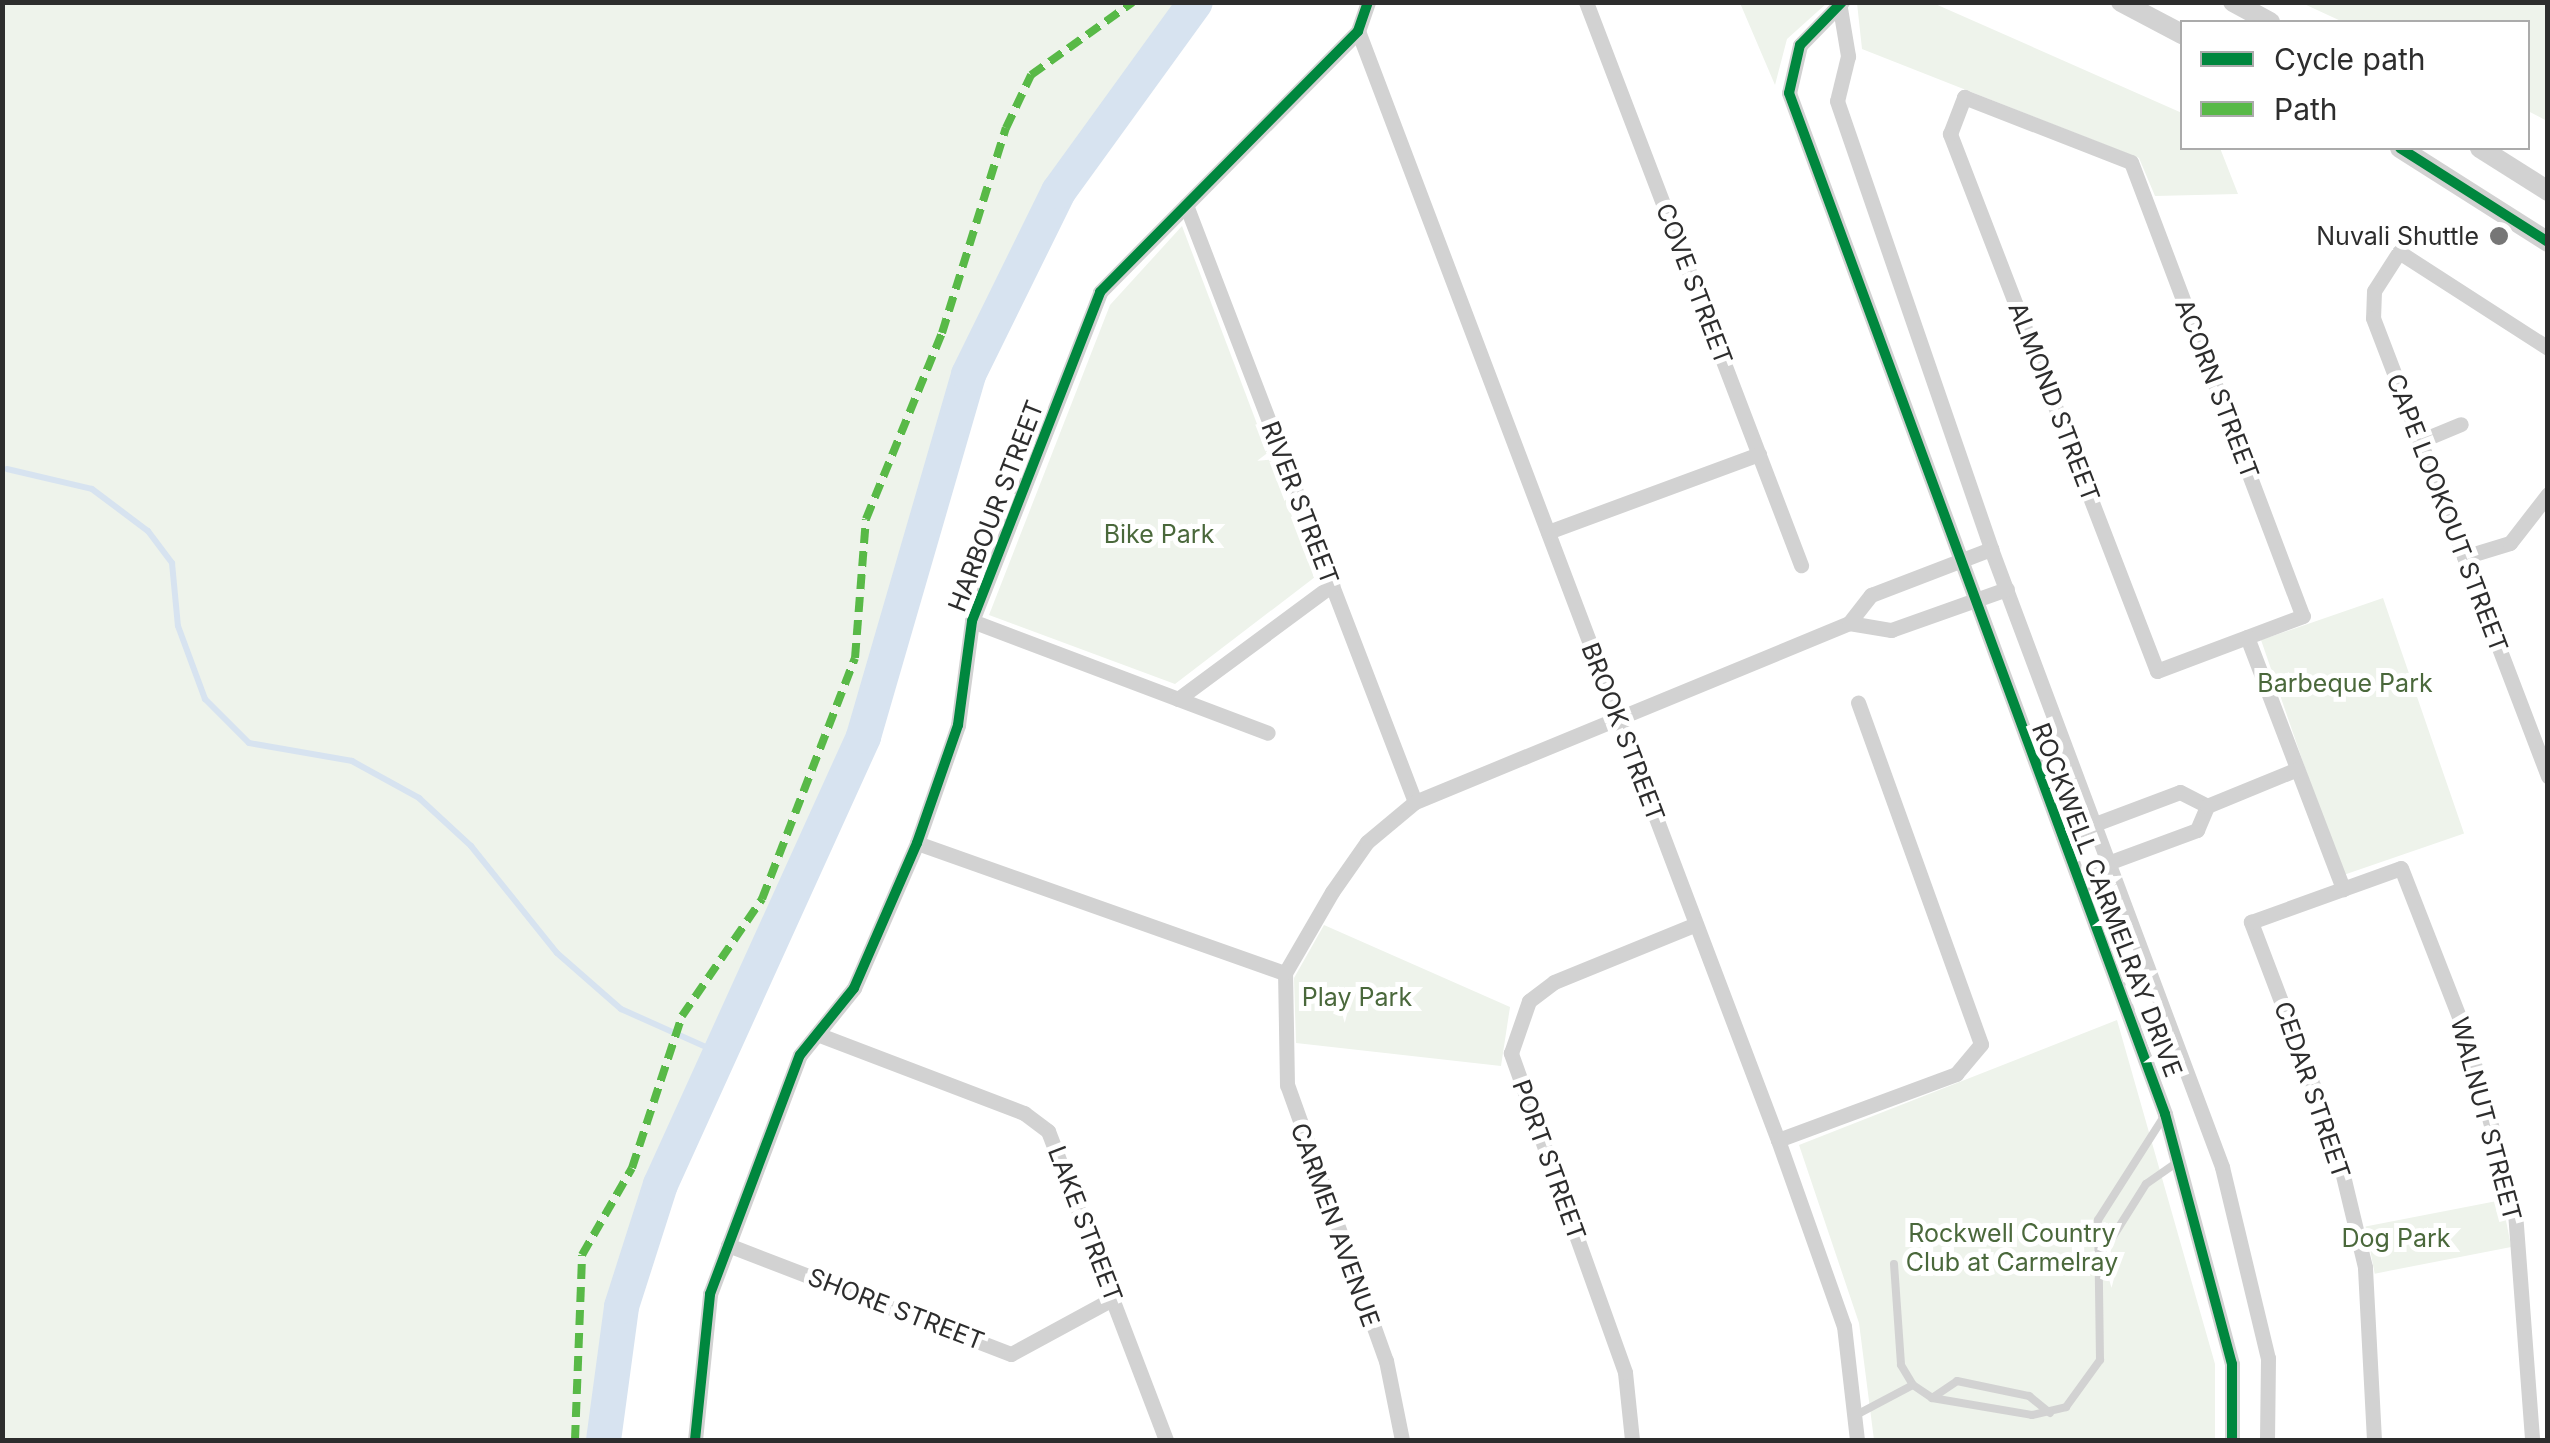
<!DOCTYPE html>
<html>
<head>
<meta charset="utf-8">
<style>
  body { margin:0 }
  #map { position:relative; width:2550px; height:1443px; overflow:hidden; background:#fff; font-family:Inter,sans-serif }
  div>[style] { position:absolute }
  .green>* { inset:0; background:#eef3eb; transform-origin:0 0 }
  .stream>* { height:6px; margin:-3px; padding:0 3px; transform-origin:3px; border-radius:3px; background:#d7e3f0 }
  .river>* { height:35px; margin:-17.5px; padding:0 17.5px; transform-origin:17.5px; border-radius:17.5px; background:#d7e3f0 }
  .service>* { height:8px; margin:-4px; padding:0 4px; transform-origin:4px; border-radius:4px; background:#d2d2d2 }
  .minor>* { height:15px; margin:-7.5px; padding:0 7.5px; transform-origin:7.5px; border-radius:7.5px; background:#d2d2d2 }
  .tertiary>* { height:20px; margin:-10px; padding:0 10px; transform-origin:10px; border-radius:10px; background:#d2d2d2 }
  .quiet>* { height:8px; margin-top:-4px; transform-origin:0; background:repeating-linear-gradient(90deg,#58b947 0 15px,transparent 0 23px) }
  .cycleway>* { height:10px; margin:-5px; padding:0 5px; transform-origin:5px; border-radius:5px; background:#00873e }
  .dots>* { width:28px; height:28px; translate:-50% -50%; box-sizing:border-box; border:5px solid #fff; border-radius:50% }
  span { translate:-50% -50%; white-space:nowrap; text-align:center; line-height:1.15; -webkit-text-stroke:10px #fff; paint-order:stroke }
  .poi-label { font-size:25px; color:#2d2d2d }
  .right { translate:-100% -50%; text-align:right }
  .street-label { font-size:25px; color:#2d2d2d }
  .park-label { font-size:25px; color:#4a683b }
  .frame { position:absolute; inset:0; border:5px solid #2d2d2d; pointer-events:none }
  .legend { position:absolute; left:2180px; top:20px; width:350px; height:130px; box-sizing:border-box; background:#fff; border:2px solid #ababab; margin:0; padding:12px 18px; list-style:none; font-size:30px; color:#2d2d2d }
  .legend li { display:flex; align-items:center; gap:20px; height:50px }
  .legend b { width:50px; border:2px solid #ababab }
</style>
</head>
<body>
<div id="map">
  <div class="green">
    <div style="clip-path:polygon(3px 2px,1195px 3px,1058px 191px,968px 374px,863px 736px,660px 1184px,621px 1306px,603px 1440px,3px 1440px)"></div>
    <div style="clip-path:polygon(1740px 3px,1827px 3px,1787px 39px,1775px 85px)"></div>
    <div style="clip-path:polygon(1857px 3px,1933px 3px,2182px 113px,2182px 148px,2220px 148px,2238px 194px,2155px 196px,2139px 158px,1862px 49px)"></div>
    <div style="clip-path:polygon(2302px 3px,2547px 3px,2547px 121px,2528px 111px,2528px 22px,2343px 22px)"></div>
    <div style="clip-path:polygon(1182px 226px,1315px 577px,1175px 684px,989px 615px,1110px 305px)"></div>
    <div style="left:2383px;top:598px;width:249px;height:129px;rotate:71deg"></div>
    <div style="clip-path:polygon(1324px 925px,1510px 1007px,1501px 1066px,1296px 1043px,1294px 978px)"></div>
    <div style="clip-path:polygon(2117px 1020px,2215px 1364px,2215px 1440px,1874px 1440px,1859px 1323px,1799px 1145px)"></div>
    <div style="left:2502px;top:1200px;width:48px;height:139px;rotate:79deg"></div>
  </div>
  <div class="stream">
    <div style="left:7px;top:469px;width:87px;rotate:13.2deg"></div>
    <div style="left:92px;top:489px;width:70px;rotate:36.9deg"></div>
    <div style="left:148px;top:531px;width:40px;rotate:53deg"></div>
    <div style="left:172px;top:563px;width:63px;rotate:84.6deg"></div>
    <div style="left:178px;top:626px;width:78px;rotate:69.7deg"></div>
    <div style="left:205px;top:699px;width:62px;rotate:45deg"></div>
    <div style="left:249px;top:743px;width:105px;rotate:9.9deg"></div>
    <div style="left:352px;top:761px;width:77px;rotate:28.9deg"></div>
    <div style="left:419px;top:798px;width:71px;rotate:42.7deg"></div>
    <div style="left:471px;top:846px;width:137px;rotate:51.2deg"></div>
    <div style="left:557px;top:953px;width:85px;rotate:41.2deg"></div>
    <div style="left:621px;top:1009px;width:105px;rotate:24.1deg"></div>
  </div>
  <div class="river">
    <div style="left:603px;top:1440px;width:135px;rotate:-82.3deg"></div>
    <div style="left:621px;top:1306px;width:128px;rotate:-72.3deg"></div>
    <div style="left:660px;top:1184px;width:492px;rotate:-65.6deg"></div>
    <div style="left:863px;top:736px;width:377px;rotate:-73.8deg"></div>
    <div style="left:968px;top:374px;width:204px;rotate:-63.8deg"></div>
    <div style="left:1058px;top:191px;width:233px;rotate:-54.1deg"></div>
  </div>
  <div class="service">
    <div style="left:2097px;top:1262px;width:92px;rotate:-57.9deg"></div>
    <div style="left:2146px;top:1184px;width:38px;rotate:-35deg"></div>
    <div style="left:1894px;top:1264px;width:101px;rotate:86deg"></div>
    <div style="left:1901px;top:1365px;width:23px;rotate:59deg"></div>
    <div style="left:1913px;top:1385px;width:23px;rotate:34deg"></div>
    <div style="left:1932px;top:1398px;width:101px;rotate:9.6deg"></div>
    <div style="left:2032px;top:1415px;width:35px;rotate:-13deg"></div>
    <div style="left:2066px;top:1407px;width:58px;rotate:-54.1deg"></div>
    <div style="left:2100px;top:1360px;width:140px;rotate:-90.8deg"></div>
    <div style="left:2098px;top:1220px;width:125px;rotate:-57.5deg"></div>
    <div style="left:1932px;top:1398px;width:30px;rotate:-34deg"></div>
    <div style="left:1957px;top:1381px;width:74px;rotate:11.8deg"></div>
    <div style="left:2029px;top:1396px;width:27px;rotate:39deg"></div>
    <div style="left:1858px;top:1414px;width:62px;rotate:-27.8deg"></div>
  </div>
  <div class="minor">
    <div style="left:1586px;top:2px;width:603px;rotate:69.1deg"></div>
    <div style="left:1842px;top:2px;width:60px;rotate:134.3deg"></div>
    <div style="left:1800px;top:45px;width:49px;rotate:102.9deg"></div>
    <div style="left:1789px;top:93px;width:1088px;rotate:69.78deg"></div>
    <div style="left:2165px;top:1114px;width:259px;rotate:75deg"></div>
    <div style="left:2232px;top:1364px;width:76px;rotate:90deg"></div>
    <div style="left:1840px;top:8px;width:49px;rotate:80.5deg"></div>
    <div style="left:1848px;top:56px;width:46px;rotate:103.7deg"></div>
    <div style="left:1837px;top:101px;width:474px;rotate:71deg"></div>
    <div style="left:1991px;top:549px;width:660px;rotate:69.5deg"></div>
    <div style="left:2222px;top:1167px;width:196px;rotate:76.5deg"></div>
    <div style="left:2268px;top:1358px;width:82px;rotate:90.7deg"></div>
    <div style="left:1358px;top:31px;width:1186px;rotate:69.26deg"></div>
    <div style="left:1778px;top:1140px;width:197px;rotate:70.5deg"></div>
    <div style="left:1844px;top:1326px;width:115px;rotate:83.5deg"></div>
    <div style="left:1964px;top:97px;width:179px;rotate:21.3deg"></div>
    <div style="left:2131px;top:162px;width:485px;rotate:69.3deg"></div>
    <div style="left:2303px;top:616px;width:156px;rotate:159.4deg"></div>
    <div style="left:2157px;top:671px;width:576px;rotate:-111.08deg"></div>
    <div style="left:1950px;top:134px;width:40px;rotate:-69deg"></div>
    <div style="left:1186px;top:205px;width:639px;rotate:69.01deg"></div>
    <div style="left:2548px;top:348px;width:177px;rotate:-147.2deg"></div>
    <div style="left:2399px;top:252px;width:46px;rotate:122.7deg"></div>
    <div style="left:2374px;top:291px;width:27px;rotate:92deg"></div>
    <div style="left:2373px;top:318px;width:491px;rotate:69.1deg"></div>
    <div style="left:2420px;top:441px;width:44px;rotate:-22.5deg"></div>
    <div style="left:1548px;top:532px;width:225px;rotate:-20.3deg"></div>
    <div style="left:2464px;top:557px;width:48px;rotate:-16.9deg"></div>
    <div style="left:2510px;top:543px;width:62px;rotate:-52.2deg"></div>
    <div style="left:972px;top:621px;width:316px;rotate:20.7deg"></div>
    <div style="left:1849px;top:623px;width:43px;rotate:9.5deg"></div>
    <div style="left:1891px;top:630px;width:123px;rotate:-19.5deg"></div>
    <div style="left:2247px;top:637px;width:270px;rotate:69.1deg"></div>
    <div style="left:1178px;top:699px;width:192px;rotate:-36.5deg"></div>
    <div style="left:2063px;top:836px;width:125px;rotate:-20.6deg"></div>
    <div style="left:2180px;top:792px;width:30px;rotate:27deg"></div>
    <div style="left:917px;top:843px;width:390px;rotate:19.5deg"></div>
    <div style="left:2078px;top:874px;width:127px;rotate:-20.3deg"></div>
    <div style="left:2197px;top:830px;width:26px;rotate:-67deg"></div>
    <div style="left:2207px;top:806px;width:97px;rotate:-22.3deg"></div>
    <div style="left:817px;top:1034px;width:222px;rotate:20.9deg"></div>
    <div style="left:1024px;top:1113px;width:30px;rotate:37deg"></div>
    <div style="left:1048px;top:1131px;width:331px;rotate:69.1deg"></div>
    <div style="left:1778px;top:1140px;width:190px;rotate:-20.3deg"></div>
    <div style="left:1956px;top:1074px;width:39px;rotate:-50deg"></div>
    <div style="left:1981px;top:1044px;width:363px;rotate:-109.8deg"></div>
    <div style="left:728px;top:1245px;width:303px;rotate:21.1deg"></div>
    <div style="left:1011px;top:1354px;width:117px;rotate:-28.5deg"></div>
    <div style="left:695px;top:1440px;width:147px;rotate:-84.1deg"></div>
    <div style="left:710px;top:1294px;width:255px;rotate:-69.4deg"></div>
    <div style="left:800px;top:1055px;width:86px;rotate:-51.1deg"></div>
    <div style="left:854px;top:988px;width:158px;rotate:-66.5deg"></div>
    <div style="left:917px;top:843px;width:125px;rotate:-70.8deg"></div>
    <div style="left:958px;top:725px;width:105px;rotate:-82.3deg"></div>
    <div style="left:972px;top:621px;width:353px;rotate:-68.7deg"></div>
    <div style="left:1100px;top:292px;width:367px;rotate:-45.3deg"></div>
    <div style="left:1358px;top:31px;width:31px;rotate:-71deg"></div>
    <div style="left:1402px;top:1440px;width:81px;rotate:-101.4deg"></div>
    <div style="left:1386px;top:1361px;width:293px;rotate:-109.7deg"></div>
    <div style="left:1287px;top:1085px;width:112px;rotate:-91deg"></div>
    <div style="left:1285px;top:973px;width:94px;rotate:-59.9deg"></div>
    <div style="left:1332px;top:892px;width:61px;rotate:-55deg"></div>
    <div style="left:1367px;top:842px;width:62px;rotate:-39.8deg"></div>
    <div style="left:1415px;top:802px;width:469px;rotate:-22.4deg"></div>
    <div style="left:1849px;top:623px;width:36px;rotate:-52deg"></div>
    <div style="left:1871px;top:595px;width:129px;rotate:-21deg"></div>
    <div style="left:1632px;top:1440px;width:68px;rotate:-95.9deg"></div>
    <div style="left:1625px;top:1372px;width:339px;rotate:-109.7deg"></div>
    <div style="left:1511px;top:1053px;width:55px;rotate:-70.9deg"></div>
    <div style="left:1529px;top:1001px;width:31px;rotate:-37deg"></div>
    <div style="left:1554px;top:982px;width:153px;rotate:-22.2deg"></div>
    <div style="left:2374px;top:1440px;width:173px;rotate:-93deg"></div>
    <div style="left:2365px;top:1267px;width:124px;rotate:-103.5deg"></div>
    <div style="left:2336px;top:1146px;width:240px;rotate:-110.8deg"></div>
    <div style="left:2251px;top:922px;width:159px;rotate:-19.8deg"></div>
    <div style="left:2401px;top:868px;width:179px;rotate:68.7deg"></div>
    <div style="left:2466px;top:1035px;width:184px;rotate:74.5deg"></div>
    <div style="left:2515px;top:1212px;width:229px;rotate:85.7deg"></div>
  </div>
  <div class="tertiary">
    <div style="left:2121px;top:2px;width:69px;rotate:27.7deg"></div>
    <div style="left:2233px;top:2px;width:42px;rotate:28.4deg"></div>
    <div style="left:2400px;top:148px;width:175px;rotate:32.4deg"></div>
    <div style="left:2480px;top:148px;width:80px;rotate:32.3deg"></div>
  </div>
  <div class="quiet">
    <div style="left:575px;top:1440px;width:185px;rotate:-87.8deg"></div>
    <div style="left:582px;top:1255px;width:100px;rotate:-60.1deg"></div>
    <div style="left:632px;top:1168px;width:160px;rotate:-71.8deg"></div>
    <div style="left:682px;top:1016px;width:142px;rotate:-55.6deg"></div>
    <div style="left:762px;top:899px;width:258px;rotate:-68.9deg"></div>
    <div style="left:855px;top:658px;width:139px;rotate:-85.5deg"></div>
    <div style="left:866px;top:519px;width:201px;rotate:-67.8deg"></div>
    <div style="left:942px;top:333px;width:215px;rotate:-72.7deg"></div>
    <div style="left:1006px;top:128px;width:59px;rotate:-64.7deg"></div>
    <div style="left:1031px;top:75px;width:125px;rotate:-35.6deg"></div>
  </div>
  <div class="cycleway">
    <div style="left:1842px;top:2px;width:60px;rotate:134.3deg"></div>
    <div style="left:1800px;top:45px;width:49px;rotate:102.9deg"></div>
    <div style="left:1789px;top:93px;width:1088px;rotate:69.78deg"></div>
    <div style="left:2165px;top:1114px;width:259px;rotate:75deg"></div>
    <div style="left:2232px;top:1364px;width:76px;rotate:90deg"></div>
    <div style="left:2400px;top:148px;width:175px;rotate:32.4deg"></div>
    <div style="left:695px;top:1440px;width:147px;rotate:-84.1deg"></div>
    <div style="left:710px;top:1294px;width:255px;rotate:-69.4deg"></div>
    <div style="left:800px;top:1055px;width:86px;rotate:-51.1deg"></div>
    <div style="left:854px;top:988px;width:158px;rotate:-66.5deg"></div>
    <div style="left:917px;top:843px;width:125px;rotate:-70.8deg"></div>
    <div style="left:958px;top:725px;width:105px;rotate:-82.3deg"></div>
    <div style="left:972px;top:621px;width:353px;rotate:-68.7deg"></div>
    <div style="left:1100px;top:292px;width:367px;rotate:-45.3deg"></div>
    <div style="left:1358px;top:31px;width:31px;rotate:-71deg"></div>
  </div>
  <div class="dots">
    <div style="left:2499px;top:236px;background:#767676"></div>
  </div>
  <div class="poi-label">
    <span class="right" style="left:2479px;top:236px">Nuvali Shuttle</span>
  </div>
  <div class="street-label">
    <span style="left:1694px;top:284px;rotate:69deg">COVE STREET</span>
    <span style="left:2217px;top:389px;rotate:69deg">ACORN STREET</span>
    <span style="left:2054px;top:402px;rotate:69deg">ALMOND STREET</span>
    <span style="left:1300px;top:503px;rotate:69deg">RIVER STREET</span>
    <span style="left:996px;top:506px;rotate:-69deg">HARBOUR STREET</span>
    <span style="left:2447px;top:513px;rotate:69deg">CAPE LOOKOUT STREET</span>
    <span style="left:1623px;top:732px;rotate:69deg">BROOK STREET</span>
    <span style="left:2107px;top:900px;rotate:69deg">ROCKWELL CARMELRAY DRIVE</span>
    <span style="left:2312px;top:1090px;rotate:71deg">CEDAR STREET</span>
    <span style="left:2486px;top:1119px;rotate:75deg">WALNUT STREET</span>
    <span style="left:1549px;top:1160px;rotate:70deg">PORT STREET</span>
    <span style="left:1085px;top:1224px;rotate:69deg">LAKE STREET</span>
    <span style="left:1335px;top:1225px;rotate:70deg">CARMEN AVENUE</span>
    <span style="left:896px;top:1309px;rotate:21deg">SHORE STREET</span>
  </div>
  <div class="park-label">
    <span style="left:1159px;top:534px">Bike Park</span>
    <span style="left:2345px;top:683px">Barbeque Park</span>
    <span style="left:1357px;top:997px">Play Park</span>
    <span style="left:2012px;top:1248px">Rockwell Country<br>Club at Carmelray</span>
    <span style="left:2396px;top:1238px">Dog Park</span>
  </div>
  <div class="frame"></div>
  <ul class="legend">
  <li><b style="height:12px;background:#00873e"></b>Cycle path</li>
  <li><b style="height:12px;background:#58b947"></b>Path</li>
  </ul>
</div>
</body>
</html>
